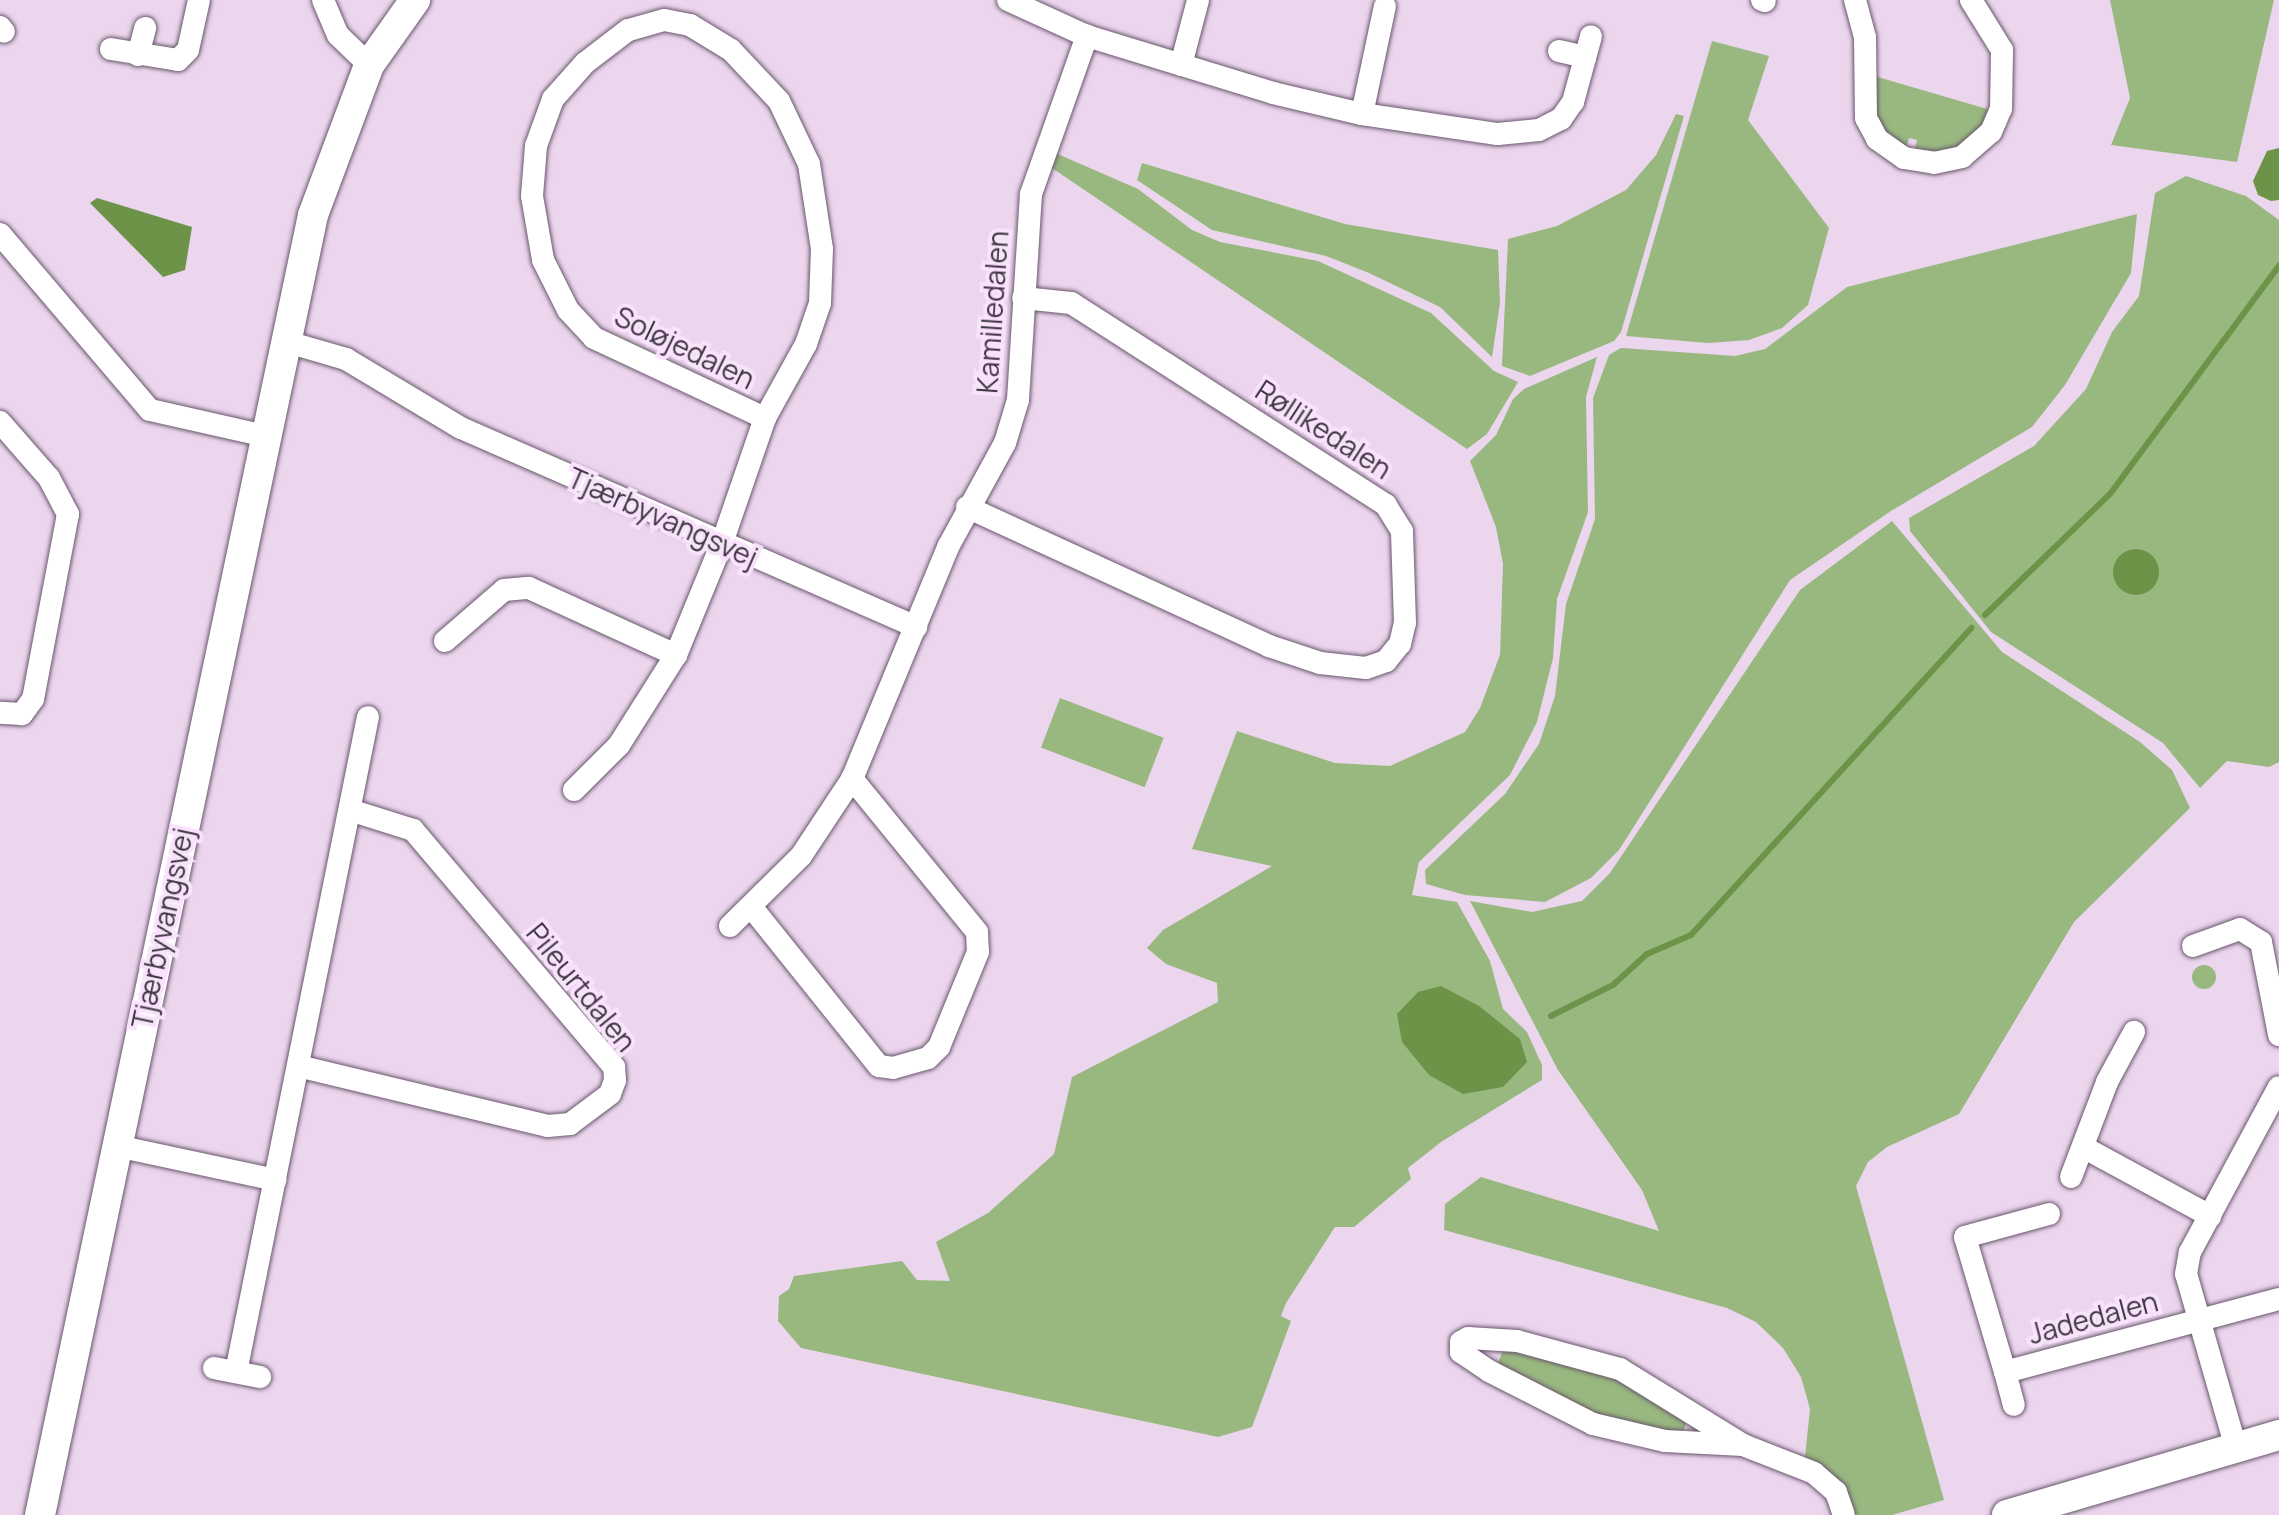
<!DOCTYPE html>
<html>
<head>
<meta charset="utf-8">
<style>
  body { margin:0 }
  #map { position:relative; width:2279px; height:1515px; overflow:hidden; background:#ebd6ee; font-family:Manrope,sans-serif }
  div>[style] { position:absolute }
  .green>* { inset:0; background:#99b87f; transform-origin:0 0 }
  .round { border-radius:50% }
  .water>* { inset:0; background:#6c9347 }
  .stream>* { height:6px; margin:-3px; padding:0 3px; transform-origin:3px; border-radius:3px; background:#6c9347 }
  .roads { filter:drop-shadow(0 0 2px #69576c) drop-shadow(0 0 2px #69576c) }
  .street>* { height:22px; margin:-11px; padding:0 11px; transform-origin:11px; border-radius:11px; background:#fff }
  .secondary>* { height:30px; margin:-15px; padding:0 15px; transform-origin:15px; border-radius:15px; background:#fff }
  span { translate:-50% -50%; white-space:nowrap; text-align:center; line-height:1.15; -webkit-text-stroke:8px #f9e3fc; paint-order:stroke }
  .street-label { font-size:28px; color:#3e3640 }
</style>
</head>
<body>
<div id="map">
  <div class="green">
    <div style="clip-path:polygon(2110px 0,2274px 0,2237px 162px,2111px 145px,2130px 98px)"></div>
    <div style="clip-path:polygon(1712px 41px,1769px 56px,1748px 120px,1829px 228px,1808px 305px,1782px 328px,1749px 340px,1708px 343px,1626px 336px)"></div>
    <div style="clip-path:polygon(1871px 75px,1994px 111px,1985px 127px,1947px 155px,1914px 153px,1917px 140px,1909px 138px,1906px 149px,1896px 145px,1874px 117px)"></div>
    <div style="clip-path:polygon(1676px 114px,1684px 116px,1621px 332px,1614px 341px,1530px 376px,1502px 366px,1508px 239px,1557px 226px,1626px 190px,1656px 155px)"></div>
    <div style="clip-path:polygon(1053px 152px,1138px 189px,1192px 230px,1220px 242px,1318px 261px,1431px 313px,1494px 371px,1518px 382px,1487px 434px,1467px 449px,1049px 166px)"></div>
    <div style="clip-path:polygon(1142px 163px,1345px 224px,1498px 250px,1500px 303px,1492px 357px,1440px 307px,1369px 273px,1326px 256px,1212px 230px,1137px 180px)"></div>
    <div style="clip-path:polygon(2186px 176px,2246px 196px,2279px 220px,2279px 762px,2269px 767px,2227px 761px,2200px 788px,2163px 743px,1991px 632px,1910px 531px,1909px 518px,2034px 446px,2086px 389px,2112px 332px,2139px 296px,2155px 193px)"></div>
    <div style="clip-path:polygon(2137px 214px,2131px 273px,2065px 385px,2032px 427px,1891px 511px,1790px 580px,1619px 850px,1591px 878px,1545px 902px,1465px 895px,1426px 884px,1425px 870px,1505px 794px,1539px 744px,1555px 696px,1566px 604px,1595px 519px,1593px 398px,1609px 355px,1621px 348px,1735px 356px,1765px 349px,1847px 287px)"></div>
    <div style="clip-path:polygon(1597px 357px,1586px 397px,1588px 512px,1557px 599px,1553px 658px,1537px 722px,1510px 775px,1419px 862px,1412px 895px,1457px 902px,1490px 961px,1503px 1009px,1527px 1032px,1542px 1065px,1542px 1080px,1441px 1142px,1408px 1168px,1411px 1179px,1354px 1227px,1335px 1227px,1286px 1303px,1281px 1316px,1291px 1321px,1252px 1427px,1218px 1437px,801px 1348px,778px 1321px,779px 1296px,789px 1289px,794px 1276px,902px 1261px,917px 1280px,950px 1281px,936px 1242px,988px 1213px,1054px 1154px,1072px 1077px,1218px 1002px,1217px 983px,1166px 964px,1147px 948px,1163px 930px,1272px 866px,1192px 849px,1237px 731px,1335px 763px,1390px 766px,1465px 732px,1480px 708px,1500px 655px,1503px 564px,1496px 527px,1470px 461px,1496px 435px,1513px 399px,1524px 389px)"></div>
    <div style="clip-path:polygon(1892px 521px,2002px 652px,2140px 742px,2172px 770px,2190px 808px,2074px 922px,1959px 1114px,1887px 1147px,1868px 1162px,1856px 1186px,1944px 1500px,1892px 1515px,1854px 1515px,1833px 1476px,1805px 1457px,1810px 1409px,1801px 1377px,1783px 1348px,1756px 1322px,1727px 1308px,1444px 1230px,1445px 1204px,1481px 1177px,1659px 1231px,1642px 1190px,1558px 1070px,1470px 901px,1532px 912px,1582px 901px,1610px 873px,1800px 590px)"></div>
    <div style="left:1060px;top:698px;width:111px;height:53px;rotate:21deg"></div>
    <div class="round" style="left:2192px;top:965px;width:24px;height:24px"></div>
    <div style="clip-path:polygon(1504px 1347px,1577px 1361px,1689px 1415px,1682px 1435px,1617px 1424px,1497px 1366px)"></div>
  </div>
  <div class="water">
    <div style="clip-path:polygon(2279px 148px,2279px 200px,2271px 201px,2258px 195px,2253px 181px,2267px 151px)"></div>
    <div style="clip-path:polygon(97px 198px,192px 227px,185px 270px,163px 277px,90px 203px)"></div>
    <div class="round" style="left:2113px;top:549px;width:46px;height:46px"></div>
    <div style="clip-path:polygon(1441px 986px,1479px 1006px,1520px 1039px,1527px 1062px,1503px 1087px,1463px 1094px,1429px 1075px,1402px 1042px,1397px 1014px,1418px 992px)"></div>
  </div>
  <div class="stream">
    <div style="left:1985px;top:615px;width:174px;rotate:-44.1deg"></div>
    <div style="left:2110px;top:494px;width:284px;rotate:-53.5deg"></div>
    <div style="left:1551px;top:1016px;width:69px;rotate:-26.6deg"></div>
    <div style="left:1613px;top:985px;width:46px;rotate:-42.4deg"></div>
    <div style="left:1647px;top:954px;width:48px;rotate:-23.4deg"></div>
    <div style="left:1691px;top:935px;width:416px;rotate:-47.6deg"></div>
  </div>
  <div class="roads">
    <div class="street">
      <div style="left:323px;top:0;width:38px;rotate:67deg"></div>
      <div style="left:338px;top:35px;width:43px;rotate:44.1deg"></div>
      <div style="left:1008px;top:0;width:87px;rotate:24.5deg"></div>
      <div style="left:1087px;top:36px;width:195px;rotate:17deg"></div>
      <div style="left:1273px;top:93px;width:91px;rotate:13.3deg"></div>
      <div style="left:1362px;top:114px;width:137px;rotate:8.4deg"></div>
      <div style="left:1498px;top:134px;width:41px;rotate:-5.6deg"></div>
      <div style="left:1539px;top:130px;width:25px;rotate:-27deg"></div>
      <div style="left:1561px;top:119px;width:21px;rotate:-55deg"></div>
      <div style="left:1573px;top:102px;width:68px;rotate:-74.7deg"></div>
      <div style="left:1762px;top:0;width:3px;rotate:18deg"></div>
      <div style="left:1855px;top:0;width:38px;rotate:75deg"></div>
      <div style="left:1865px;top:37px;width:81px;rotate:89.3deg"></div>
      <div style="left:1866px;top:118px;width:24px;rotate:62deg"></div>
      <div style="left:1877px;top:139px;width:33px;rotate:35deg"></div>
      <div style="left:1904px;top:158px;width:30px;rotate:9deg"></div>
      <div style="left:1934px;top:163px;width:29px;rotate:-12deg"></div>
      <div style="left:1962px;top:157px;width:38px;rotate:-41deg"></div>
      <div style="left:1991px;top:132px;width:25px;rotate:-67deg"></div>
      <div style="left:2001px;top:109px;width:59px;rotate:-89deg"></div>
      <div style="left:2002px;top:50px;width:59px;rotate:-121.8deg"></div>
      <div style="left:0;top:27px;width:6px;rotate:51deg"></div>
      <div style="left:111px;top:49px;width:68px;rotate:9.3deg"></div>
      <div style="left:178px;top:60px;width:14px;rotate:-45deg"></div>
      <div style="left:188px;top:50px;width:51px;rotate:-77.6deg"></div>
      <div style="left:1559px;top:51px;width:27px;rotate:13deg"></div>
      <div style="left:138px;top:55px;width:28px;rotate:-75deg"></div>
      <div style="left:1181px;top:65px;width:67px;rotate:-75.3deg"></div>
      <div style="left:1362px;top:114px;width:110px;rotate:-78deg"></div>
      <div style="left:0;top:234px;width:231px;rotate:49.6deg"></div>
      <div style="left:150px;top:410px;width:118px;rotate:12.7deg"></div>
      <div style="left:284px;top:341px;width:65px;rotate:16.2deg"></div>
      <div style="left:346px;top:359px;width:134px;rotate:31deg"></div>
      <div style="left:461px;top:428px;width:497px;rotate:23.6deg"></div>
      <div style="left:0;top:422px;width:74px;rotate:48.8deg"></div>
      <div style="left:49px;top:478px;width:41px;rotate:62.2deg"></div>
      <div style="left:68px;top:514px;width:188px;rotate:100.7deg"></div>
      <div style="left:33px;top:699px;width:19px;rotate:126deg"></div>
      <div style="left:22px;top:714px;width:22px;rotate:-177deg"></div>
      <div style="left:967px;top:507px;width:332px;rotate:24.7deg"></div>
      <div style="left:1269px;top:646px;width:54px;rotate:18.4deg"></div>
      <div style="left:1320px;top:663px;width:46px;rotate:6.2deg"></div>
      <div style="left:1366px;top:668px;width:21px;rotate:-19deg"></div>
      <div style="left:1386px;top:661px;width:22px;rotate:-51deg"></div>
      <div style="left:1400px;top:644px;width:22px;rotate:-77deg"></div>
      <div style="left:1405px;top:623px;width:92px;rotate:-91.9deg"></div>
      <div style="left:1402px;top:531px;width:31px;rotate:-122deg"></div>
      <div style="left:1386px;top:505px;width:374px;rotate:-147.3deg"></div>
      <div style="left:1071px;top:303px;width:48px;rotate:-174.1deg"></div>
      <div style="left:445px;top:641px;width:78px;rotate:-40.8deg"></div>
      <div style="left:504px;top:590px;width:25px;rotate:-5deg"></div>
      <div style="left:529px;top:588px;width:162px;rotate:24.5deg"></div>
      <div style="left:574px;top:790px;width:64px;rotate:-45deg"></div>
      <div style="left:619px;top:745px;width:107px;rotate:-57.7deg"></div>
      <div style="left:676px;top:655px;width:121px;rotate:-67.7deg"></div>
      <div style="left:722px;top:543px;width:132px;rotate:-71deg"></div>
      <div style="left:765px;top:418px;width:85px;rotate:-61deg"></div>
      <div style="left:806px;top:344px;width:43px;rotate:-71.1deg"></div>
      <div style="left:820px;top:303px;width:54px;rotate:-87.9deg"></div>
      <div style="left:822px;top:249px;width:86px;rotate:-98.7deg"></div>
      <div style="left:809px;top:164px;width:70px;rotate:-115.5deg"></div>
      <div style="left:779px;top:101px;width:70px;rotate:-133.3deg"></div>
      <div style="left:731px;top:50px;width:48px;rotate:-148.6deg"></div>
      <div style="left:690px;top:25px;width:26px;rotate:-169deg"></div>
      <div style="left:664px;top:20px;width:37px;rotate:164deg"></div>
      <div style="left:628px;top:30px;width:54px;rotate:142.5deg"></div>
      <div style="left:585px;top:63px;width:48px;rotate:131.6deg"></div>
      <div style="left:553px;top:99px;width:50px;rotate:109.9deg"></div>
      <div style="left:536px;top:146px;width:50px;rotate:94.6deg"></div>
      <div style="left:532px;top:196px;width:65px;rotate:80.2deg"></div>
      <div style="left:543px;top:260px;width:56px;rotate:63.4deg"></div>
      <div style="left:568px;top:310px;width:38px;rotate:47deg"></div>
      <div style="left:594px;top:338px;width:189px;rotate:25.1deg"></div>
      <div style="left:753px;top:909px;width:201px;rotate:51.3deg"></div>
      <div style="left:879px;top:1066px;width:14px;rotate:8deg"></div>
      <div style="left:893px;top:1068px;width:36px;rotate:-16deg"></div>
      <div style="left:928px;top:1058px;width:16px;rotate:-45deg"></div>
      <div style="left:939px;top:1047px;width:103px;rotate:-67.7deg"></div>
      <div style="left:978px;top:952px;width:20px;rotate:-93deg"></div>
      <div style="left:977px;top:932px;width:198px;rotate:-129.2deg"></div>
      <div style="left:730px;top:926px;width:100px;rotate:-44.6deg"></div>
      <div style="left:801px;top:856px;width:92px;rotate:-56.5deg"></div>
      <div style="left:852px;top:779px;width:251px;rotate:-67.5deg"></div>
      <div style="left:948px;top:547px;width:119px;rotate:-61.3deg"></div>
      <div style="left:1005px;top:443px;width:45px;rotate:-73.2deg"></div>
      <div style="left:1018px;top:400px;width:206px;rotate:-86.4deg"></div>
      <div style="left:1031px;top:194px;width:168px;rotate:-70.5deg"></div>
      <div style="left:2193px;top:946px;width:50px;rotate:-19.9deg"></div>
      <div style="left:2240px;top:929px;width:25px;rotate:32deg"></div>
      <div style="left:2261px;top:942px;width:95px;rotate:79deg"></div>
      <div style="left:298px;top:1066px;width:257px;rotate:13.5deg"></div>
      <div style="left:548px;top:1126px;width:22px;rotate:-5deg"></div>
      <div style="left:570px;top:1124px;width:50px;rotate:-36.9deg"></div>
      <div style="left:610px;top:1094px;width:15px;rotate:-70deg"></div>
      <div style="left:615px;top:1080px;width:13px;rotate:-94deg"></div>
      <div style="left:614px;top:1067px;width:311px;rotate:-130.3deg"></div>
      <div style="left:413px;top:830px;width:66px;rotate:-162.4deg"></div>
      <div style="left:117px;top:1146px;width:162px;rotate:12.1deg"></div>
      <div style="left:2083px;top:1147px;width:145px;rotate:28.5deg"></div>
      <div style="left:2071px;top:1177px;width:102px;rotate:-69.2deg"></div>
      <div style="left:2107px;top:1082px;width:57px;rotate:-61.6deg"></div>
      <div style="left:2049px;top:1214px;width:87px;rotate:164.7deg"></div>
      <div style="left:1965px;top:1237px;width:141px;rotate:73.5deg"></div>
      <div style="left:2005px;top:1372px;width:284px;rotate:-14.9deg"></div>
      <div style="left:214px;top:1368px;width:47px;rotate:11.1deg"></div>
      <div style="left:236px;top:1372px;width:668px;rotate:-78.61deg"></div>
      <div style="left:2005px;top:1372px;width:34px;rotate:75deg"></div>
      <div style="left:1743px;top:1445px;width:78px;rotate:-177.1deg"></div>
      <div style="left:1665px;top:1441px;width:74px;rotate:-166.7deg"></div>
      <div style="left:1593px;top:1424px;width:117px;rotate:-153deg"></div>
      <div style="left:1489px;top:1371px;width:34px;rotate:-146deg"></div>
      <div style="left:1461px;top:1352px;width:10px;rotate:-90deg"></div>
      <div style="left:1461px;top:1342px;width:8px;rotate:-30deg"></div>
      <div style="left:1468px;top:1338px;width:49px;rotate:3.5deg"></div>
      <div style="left:1517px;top:1341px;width:107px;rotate:15.2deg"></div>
      <div style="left:1620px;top:1369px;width:145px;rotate:31.7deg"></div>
      <div style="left:1743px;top:1445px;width:76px;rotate:21.5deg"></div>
      <div style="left:1814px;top:1473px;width:29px;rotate:41deg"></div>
      <div style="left:1836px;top:1492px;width:24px;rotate:71deg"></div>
      <div style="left:2236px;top:1448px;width:181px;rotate:-106deg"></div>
      <div style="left:2186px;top:1274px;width:22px;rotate:-80deg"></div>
      <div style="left:2190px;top:1252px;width:187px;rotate:-61.7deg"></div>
    </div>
    <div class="secondary">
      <div style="left:40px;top:1515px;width:1328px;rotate:-78.14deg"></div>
      <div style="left:313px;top:215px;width:160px;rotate:-69.5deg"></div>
      <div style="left:369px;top:65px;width:80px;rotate:-54.7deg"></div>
      <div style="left:2007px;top:1515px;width:284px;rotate:-16.4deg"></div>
    </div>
  </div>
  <div class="street-label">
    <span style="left:992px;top:312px;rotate:-86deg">Kamilledalen</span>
    <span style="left:685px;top:347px;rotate:26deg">Soløjedalen</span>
    <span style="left:1324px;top:429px;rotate:33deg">Røllikedalen</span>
    <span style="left:663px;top:517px;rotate:24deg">Tjærbyvangsvej</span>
    <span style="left:162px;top:928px;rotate:-78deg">Tjærbyvangsvej</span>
    <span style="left:582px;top:987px;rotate:51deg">Pileurtdalen</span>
    <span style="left:2093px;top:1317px;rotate:-15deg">Jadedalen</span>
  </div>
</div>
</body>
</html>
